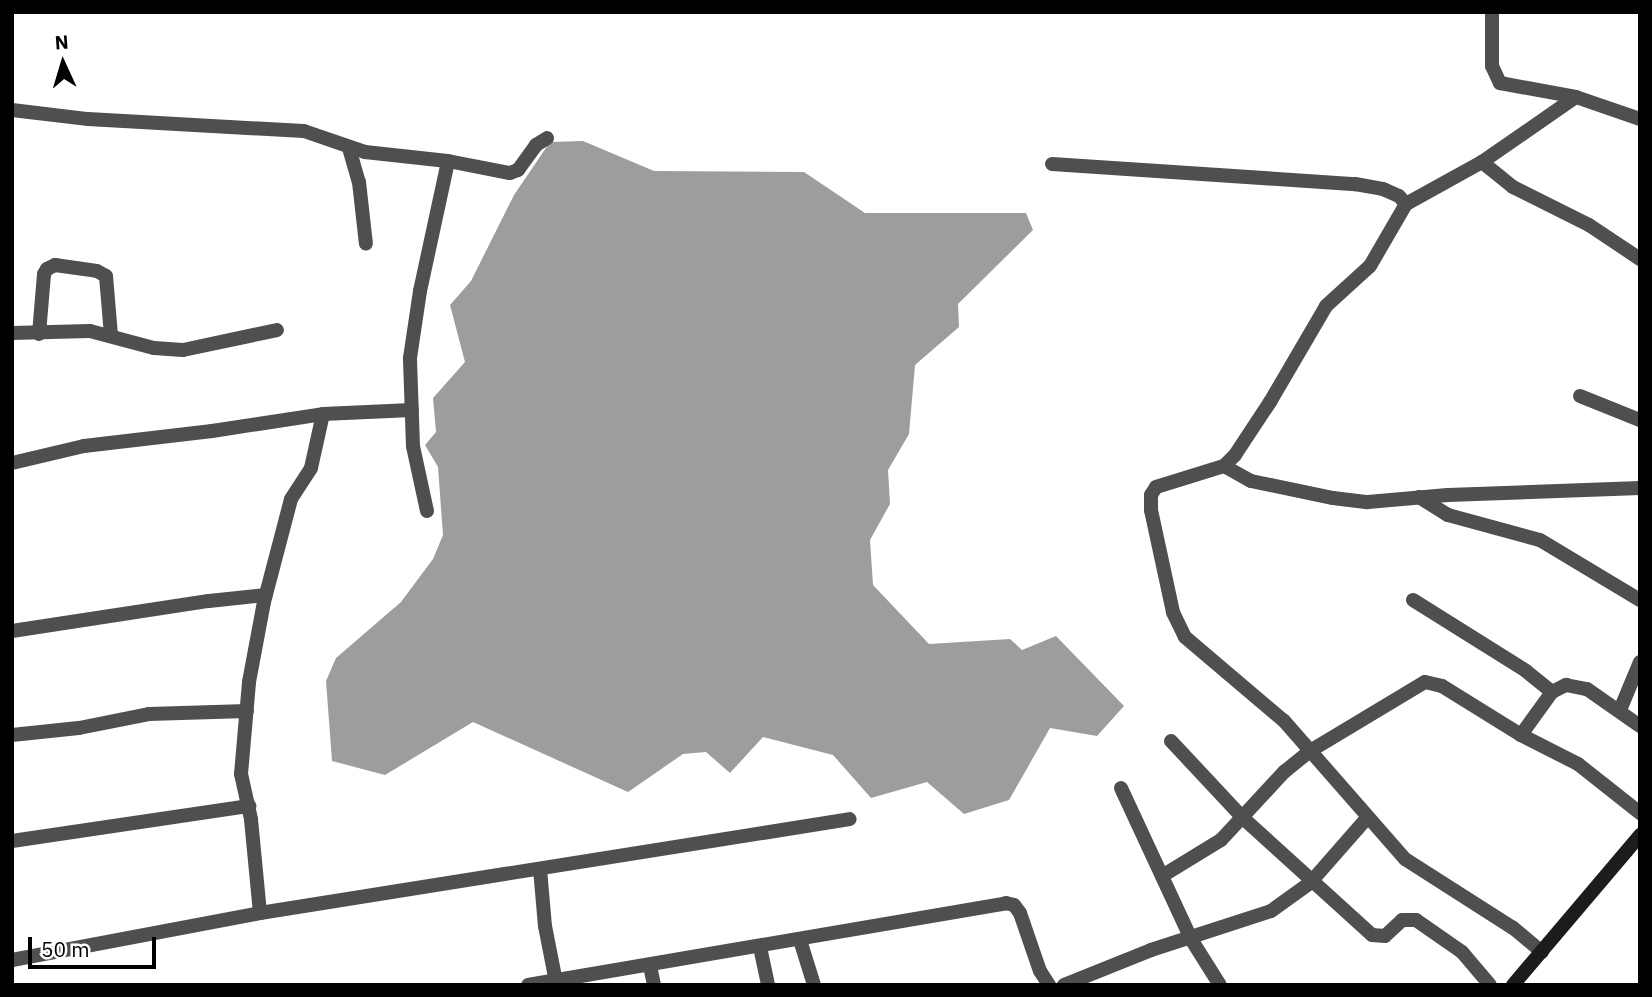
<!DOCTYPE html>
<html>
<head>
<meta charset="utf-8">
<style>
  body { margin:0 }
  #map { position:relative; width:1652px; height:997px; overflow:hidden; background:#fff; font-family:"IBM Plex Sans",sans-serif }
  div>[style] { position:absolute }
  .water>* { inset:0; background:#9d9d9d }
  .street>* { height:14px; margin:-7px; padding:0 7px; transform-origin:7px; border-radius:7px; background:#4f4f4f }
  .secondary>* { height:14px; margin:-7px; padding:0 7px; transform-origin:7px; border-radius:7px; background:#1c1c1c }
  span { translate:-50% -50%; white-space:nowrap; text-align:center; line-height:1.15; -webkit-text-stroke:5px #fff; paint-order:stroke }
  .frame { position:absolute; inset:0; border:14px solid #000; pointer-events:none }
  .north { position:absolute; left:28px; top:28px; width:70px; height:70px; -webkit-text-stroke:5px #fff; paint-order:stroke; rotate:356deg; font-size:19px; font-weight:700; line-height:28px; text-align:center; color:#000 }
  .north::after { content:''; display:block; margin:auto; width:24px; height:32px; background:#000; clip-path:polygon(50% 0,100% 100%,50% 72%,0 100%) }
  .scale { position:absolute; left:28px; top:937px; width:128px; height:32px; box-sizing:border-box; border:4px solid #000; border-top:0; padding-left:9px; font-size:21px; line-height:24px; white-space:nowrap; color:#000; -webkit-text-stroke:5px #fff; paint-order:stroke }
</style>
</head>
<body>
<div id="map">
  <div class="water">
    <div style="clip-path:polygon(583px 141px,654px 171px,804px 172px,865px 213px,1026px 213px,1033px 230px,958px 304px,959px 327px,915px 365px,909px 434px,888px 470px,890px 504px,870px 540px,873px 585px,929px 644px,1010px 639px,1022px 650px,1056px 636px,1124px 706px,1097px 736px,1050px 728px,1009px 800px,964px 814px,927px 782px,871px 798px,833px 755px,763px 737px,730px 773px,706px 752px,683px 754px,628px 792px,473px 722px,385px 775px,332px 761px,326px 681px,336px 658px,401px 602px,433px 559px,443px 535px,438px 467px,425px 445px,436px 432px,433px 398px,465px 362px,450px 305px,471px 281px,514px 195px,550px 142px)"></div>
  </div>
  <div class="street">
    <div style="left:1492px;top:12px;width:54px;rotate:90deg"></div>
    <div style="left:1492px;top:66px;width:19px;rotate:65deg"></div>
    <div style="left:1500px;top:83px;width:77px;rotate:10.4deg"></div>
    <div style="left:1576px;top:97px;width:68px;rotate:19deg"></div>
    <div style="left:12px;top:110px;width:77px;rotate:6.8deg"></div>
    <div style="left:88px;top:119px;width:216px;rotate:3.2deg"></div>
    <div style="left:304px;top:131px;width:65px;rotate:19deg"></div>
    <div style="left:365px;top:152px;width:83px;rotate:6.2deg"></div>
    <div style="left:448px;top:161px;width:63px;rotate:11deg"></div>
    <div style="left:510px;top:173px;width:9px;rotate:-21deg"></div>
    <div style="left:518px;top:170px;width:31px;rotate:-54deg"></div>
    <div style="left:536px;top:145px;width:13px;rotate:-32deg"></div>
    <div style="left:349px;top:148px;width:35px;rotate:74deg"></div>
    <div style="left:359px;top:182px;width:62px;rotate:83.6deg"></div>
    <div style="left:1482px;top:162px;width:40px;rotate:39deg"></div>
    <div style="left:1513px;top:187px;width:85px;rotate:26.6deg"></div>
    <div style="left:1589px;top:225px;width:61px;rotate:33.7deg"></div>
    <div style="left:1052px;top:164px;width:304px;rotate:3.8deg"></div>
    <div style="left:1355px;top:184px;width:28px;rotate:10deg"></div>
    <div style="left:1383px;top:189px;width:17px;rotate:24deg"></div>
    <div style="left:1399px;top:196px;width:11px;rotate:49deg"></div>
    <div style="left:12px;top:333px;width:78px;rotate:-1.5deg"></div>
    <div style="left:90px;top:331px;width:66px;rotate:14.9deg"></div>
    <div style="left:154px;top:348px;width:29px;rotate:4deg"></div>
    <div style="left:183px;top:350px;width:96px;rotate:-12deg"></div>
    <div style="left:39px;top:334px;width:60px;rotate:-85.2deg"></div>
    <div style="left:44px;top:274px;width:6px;rotate:-59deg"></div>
    <div style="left:47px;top:269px;width:9px;rotate:-27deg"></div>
    <div style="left:55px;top:265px;width:42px;rotate:8.1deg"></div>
    <div style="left:97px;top:271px;width:10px;rotate:29deg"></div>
    <div style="left:106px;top:276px;width:59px;rotate:85.2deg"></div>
    <div style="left:1580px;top:396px;width:65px;rotate:21.8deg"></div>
    <div style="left:12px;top:463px;width:74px;rotate:-13.3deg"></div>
    <div style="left:84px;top:446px;width:129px;rotate:-6.7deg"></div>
    <div style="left:212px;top:431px;width:112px;rotate:-8.7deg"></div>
    <div style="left:323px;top:414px;width:89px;rotate:-2.6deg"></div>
    <div style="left:1224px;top:466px;width:31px;rotate:29deg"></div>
    <div style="left:1251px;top:481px;width:84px;rotate:11.7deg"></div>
    <div style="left:1333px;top:498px;width:35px;rotate:7deg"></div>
    <div style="left:1368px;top:502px;width:80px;rotate:-5deg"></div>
    <div style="left:1448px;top:495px;width:192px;rotate:-2.1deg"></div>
    <div style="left:1419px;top:497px;width:34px;rotate:32deg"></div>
    <div style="left:1448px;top:515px;width:95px;rotate:15.2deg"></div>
    <div style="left:1540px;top:540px;width:117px;rotate:31deg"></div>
    <div style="left:427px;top:511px;width:66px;rotate:-102.2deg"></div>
    <div style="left:413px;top:446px;width:88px;rotate:-92deg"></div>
    <div style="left:410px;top:358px;width:68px;rotate:-81.5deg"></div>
    <div style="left:420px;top:291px;width:133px;rotate:-77.8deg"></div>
    <div style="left:1413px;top:600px;width:133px;rotate:32.1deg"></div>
    <div style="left:1526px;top:671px;width:33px;rotate:39deg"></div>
    <div style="left:12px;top:631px;width:199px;rotate:-8.7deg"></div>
    <div style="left:209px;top:601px;width:57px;rotate:-6deg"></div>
    <div style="left:1620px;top:710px;width:52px;rotate:-67.4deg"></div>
    <div style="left:12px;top:735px;width:67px;rotate:-6deg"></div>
    <div style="left:79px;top:728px;width:71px;rotate:-11.3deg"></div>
    <div style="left:149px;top:714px;width:98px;rotate:-1.8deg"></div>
    <div style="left:1521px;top:735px;width:53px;rotate:-54.2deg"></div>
    <div style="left:1552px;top:692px;width:16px;rotate:-27deg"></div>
    <div style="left:1566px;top:685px;width:21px;rotate:11deg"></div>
    <div style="left:1587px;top:689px;width:65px;rotate:34.9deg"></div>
    <div style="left:1171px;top:741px;width:105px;rotate:46.9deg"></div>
    <div style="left:1243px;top:818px;width:174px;rotate:42.2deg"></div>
    <div style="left:1372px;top:935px;width:13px;rotate:4deg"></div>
    <div style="left:1385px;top:936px;width:23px;rotate:-43deg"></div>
    <div style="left:1402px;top:920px;width:14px"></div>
    <div style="left:1416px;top:920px;width:56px;rotate:34.8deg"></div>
    <div style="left:1462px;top:952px;width:43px;rotate:49.7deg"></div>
    <div style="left:1121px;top:788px;width:166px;rotate:65.1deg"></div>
    <div style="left:1191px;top:939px;width:54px;rotate:57.8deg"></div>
    <div style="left:12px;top:841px;width:240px;rotate:-8.4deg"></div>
    <div style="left:540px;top:869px;width:57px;rotate:85deg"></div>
    <div style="left:545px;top:926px;width:57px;rotate:78.9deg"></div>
    <div style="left:1162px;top:876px;width:69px;rotate:-31.4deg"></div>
    <div style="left:1221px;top:840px;width:93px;rotate:-47.2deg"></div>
    <div style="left:1284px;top:772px;width:33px;rotate:-39deg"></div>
    <div style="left:1310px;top:751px;width:134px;rotate:-31deg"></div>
    <div style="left:1425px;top:682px;width:17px;rotate:13deg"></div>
    <div style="left:1442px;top:686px;width:93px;rotate:31.8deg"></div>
    <div style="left:1521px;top:735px;width:64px;rotate:27deg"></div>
    <div style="left:1578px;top:764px;width:79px;rotate:38.3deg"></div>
    <div style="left:260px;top:913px;width:94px;rotate:-95.5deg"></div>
    <div style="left:251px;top:819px;width:46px;rotate:-102.5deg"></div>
    <div style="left:241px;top:774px;width:92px;rotate:-85deg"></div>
    <div style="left:249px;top:682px;width:81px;rotate:-79.4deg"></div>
    <div style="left:264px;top:602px;width:106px;rotate:-75.3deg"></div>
    <div style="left:291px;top:499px;width:37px;rotate:-57deg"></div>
    <div style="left:311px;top:468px;width:55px;rotate:-77.5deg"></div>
    <div style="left:800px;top:940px;width:47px;rotate:72.7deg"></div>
    <div style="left:760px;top:947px;width:39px;rotate:78deg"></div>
    <div style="left:1542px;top:952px;width:38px;rotate:-140deg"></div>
    <div style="left:1513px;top:928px;width:128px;rotate:-147.4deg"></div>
    <div style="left:1405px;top:859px;width:184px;rotate:-131.2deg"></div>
    <div style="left:1284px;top:721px;width:130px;rotate:-139.7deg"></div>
    <div style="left:1185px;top:637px;width:28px;rotate:-116deg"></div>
    <div style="left:1173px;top:612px;width:104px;rotate:-102.2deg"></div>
    <div style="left:1151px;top:510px;width:15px;rotate:-90deg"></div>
    <div style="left:1151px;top:495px;width:9px;rotate:-58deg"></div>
    <div style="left:1156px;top:487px;width:71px;rotate:-17.2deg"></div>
    <div style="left:1224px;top:466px;width:16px;rotate:-45deg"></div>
    <div style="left:1235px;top:455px;width:64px;rotate:-56.6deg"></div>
    <div style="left:1270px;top:402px;width:111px;rotate:-59.7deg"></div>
    <div style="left:1326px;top:306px;width:59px;rotate:-42.3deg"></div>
    <div style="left:1370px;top:266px;width:72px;rotate:-59.9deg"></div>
    <div style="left:1406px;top:204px;width:87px;rotate:-28.9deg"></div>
    <div style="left:1482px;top:162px;width:114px;rotate:-34.7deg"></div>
    <div style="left:12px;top:960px;width:252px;rotate:-10.7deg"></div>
    <div style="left:260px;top:913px;width:597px;rotate:-9.05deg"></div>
    <div style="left:650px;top:966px;width:19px;rotate:78deg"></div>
    <div style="left:528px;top:985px;width:485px;rotate:-9.7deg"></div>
    <div style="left:1006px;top:903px;width:8px;rotate:14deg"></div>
    <div style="left:1014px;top:905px;width:10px;rotate:53deg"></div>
    <div style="left:1020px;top:913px;width:61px;rotate:71deg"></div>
    <div style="left:1040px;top:971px;width:17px;rotate:57deg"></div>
    <div style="left:1064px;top:985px;width:94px;rotate:-21.9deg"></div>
    <div style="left:1151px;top:950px;width:126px;rotate:-18deg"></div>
    <div style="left:1271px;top:911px;width:48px;rotate:-35.7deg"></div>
    <div style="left:1310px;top:883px;width:86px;rotate:-48.8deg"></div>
  </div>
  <div class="secondary">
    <div style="left:1513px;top:985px;width:197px;rotate:-49.7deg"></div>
  </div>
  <div class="frame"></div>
  <div class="north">N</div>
  <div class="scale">50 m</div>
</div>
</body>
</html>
